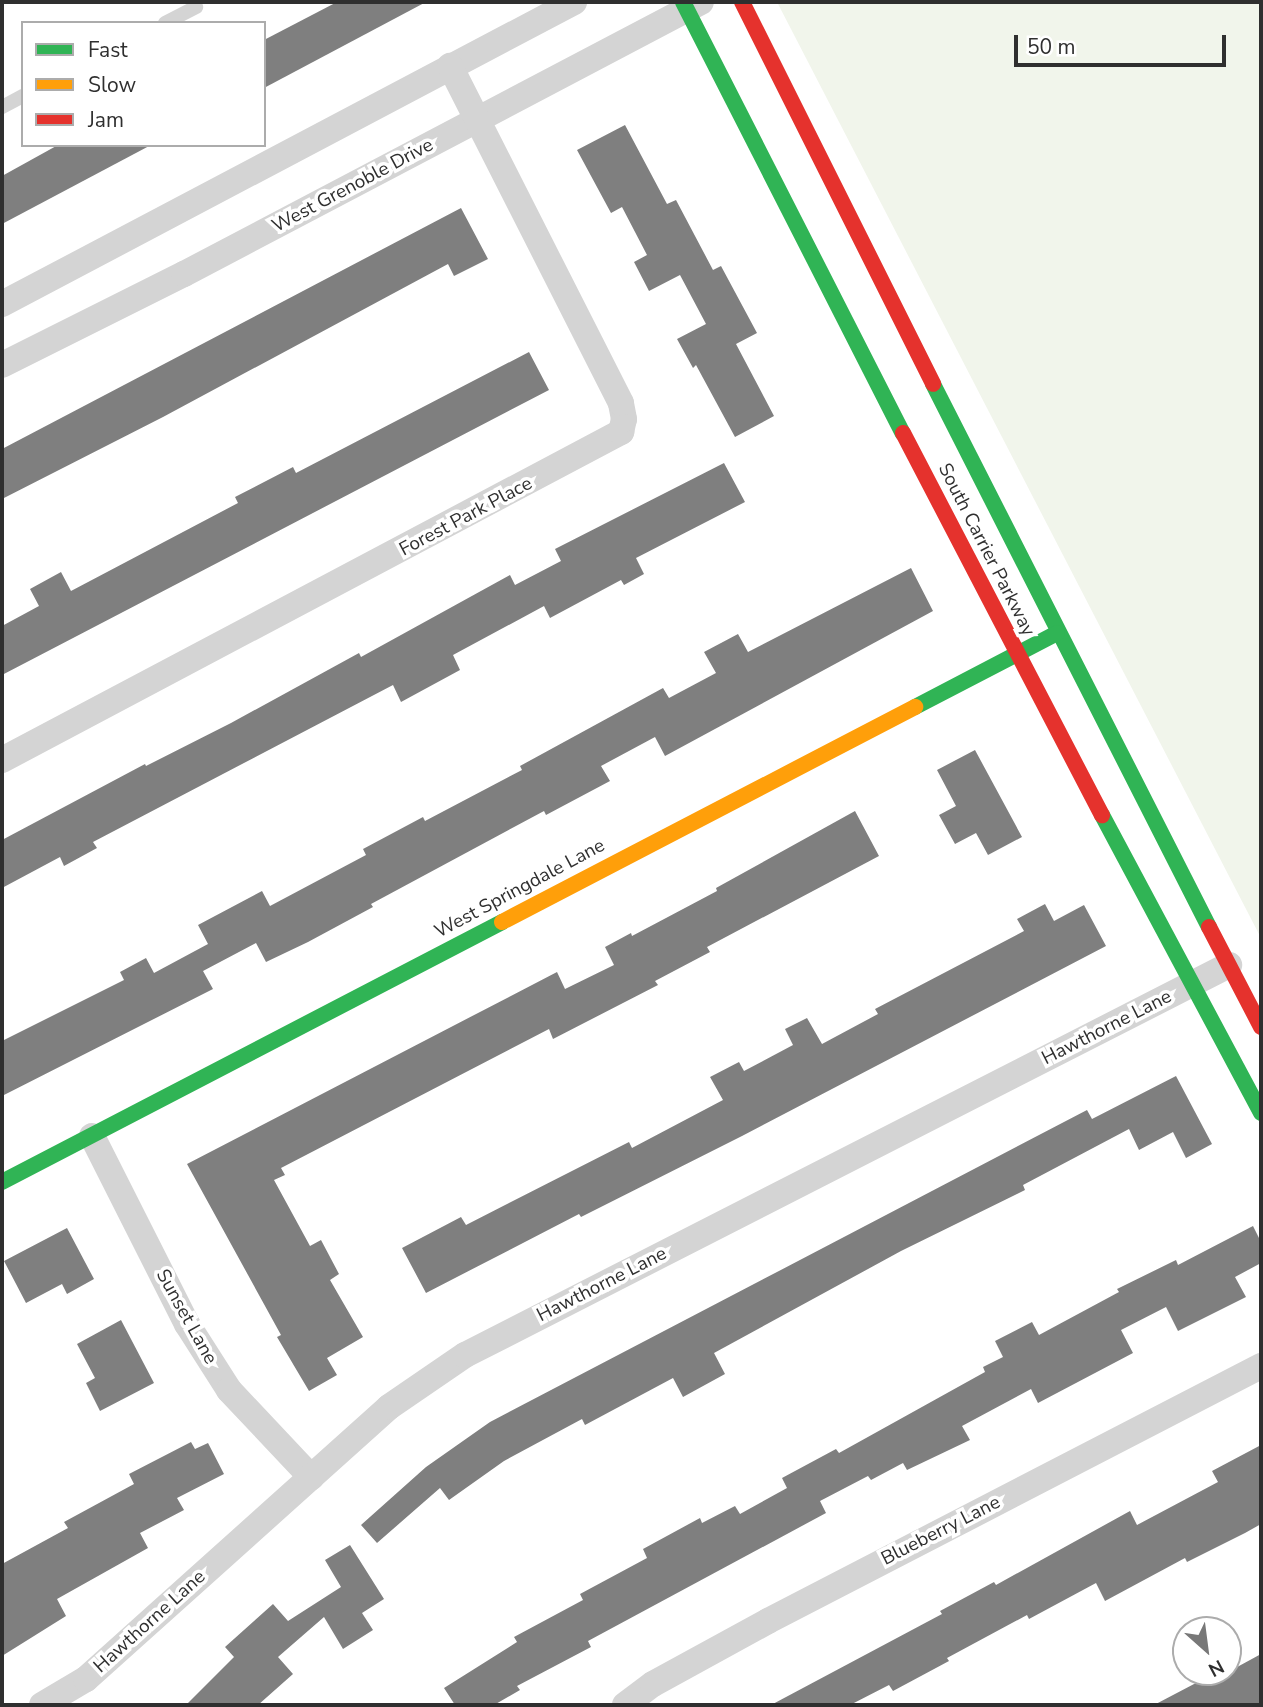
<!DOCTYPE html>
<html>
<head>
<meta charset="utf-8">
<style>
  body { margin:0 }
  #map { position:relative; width:1263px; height:1707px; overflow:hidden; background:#fff; font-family:"Nunito Sans",sans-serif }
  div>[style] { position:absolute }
  .green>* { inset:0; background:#f1f5eb }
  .building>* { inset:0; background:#7f7f7f }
  .lane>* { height:14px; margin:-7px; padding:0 7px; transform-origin:7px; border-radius:7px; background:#d4d4d4 }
  .street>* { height:26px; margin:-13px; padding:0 13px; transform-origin:13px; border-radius:13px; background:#d4d4d4 }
  .fast>* { height:16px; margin:-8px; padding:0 8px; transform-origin:8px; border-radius:8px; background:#30b455 }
  .slow>* { height:16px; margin:-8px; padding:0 8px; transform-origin:8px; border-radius:8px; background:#ff9f0a }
  .jam>* { height:16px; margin:-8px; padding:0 8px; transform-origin:8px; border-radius:8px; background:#e5322d }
  span { translate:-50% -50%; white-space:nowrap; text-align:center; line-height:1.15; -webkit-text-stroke:7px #fff; paint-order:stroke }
  .street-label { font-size:19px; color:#2f2f2f }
  .frame { position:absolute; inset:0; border:4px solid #2f2f2f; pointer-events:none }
  .legend { position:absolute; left:21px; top:21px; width:245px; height:126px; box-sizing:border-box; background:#fff; border:2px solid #acacac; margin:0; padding:9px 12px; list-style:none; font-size:21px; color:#2f2f2f }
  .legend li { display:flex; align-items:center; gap:14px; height:35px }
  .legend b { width:35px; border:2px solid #acacac }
  .north { position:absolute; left:1172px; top:1616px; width:70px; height:70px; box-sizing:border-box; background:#fff; border:2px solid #acacac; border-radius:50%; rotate:152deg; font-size:19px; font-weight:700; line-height:28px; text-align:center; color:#2f2f2f }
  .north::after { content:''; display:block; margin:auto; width:24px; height:32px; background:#787878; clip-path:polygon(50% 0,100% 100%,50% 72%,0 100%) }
  .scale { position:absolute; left:1014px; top:35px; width:212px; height:32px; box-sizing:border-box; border:4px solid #2f2f2f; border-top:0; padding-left:9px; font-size:21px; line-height:24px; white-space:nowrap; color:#2f2f2f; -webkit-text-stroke:5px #fff; paint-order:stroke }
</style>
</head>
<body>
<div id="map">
  <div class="green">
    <div style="clip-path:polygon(777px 2px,1261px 2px,1261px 938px)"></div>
  </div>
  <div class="building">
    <div style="clip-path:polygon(337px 2px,426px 2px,264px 88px,264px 40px)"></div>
    <div style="clip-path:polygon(625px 125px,667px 204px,676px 200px,713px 270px,721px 266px,757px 333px,736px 344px,774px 416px,735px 437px,696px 365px,693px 368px,677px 339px,706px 324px,680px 275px,649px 291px,634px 262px,647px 255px,622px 207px,611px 213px,577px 150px)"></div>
    <div style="clip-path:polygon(58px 145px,151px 145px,2px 224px,2px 176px)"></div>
    <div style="clip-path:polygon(461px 208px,488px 259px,454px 276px,448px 264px,163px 417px,2px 499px,2px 449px)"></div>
    <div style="clip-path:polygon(529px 352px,549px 390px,2px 675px,2px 626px,39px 606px,30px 589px,61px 572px,71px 591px,238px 503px,235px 497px,293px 467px,296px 473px)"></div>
    <div style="clip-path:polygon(724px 463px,745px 502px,636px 558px,644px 574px,624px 585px,621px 580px,550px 618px,544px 606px,453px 655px,460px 670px,401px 702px,393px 685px,93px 842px,97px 848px,64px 866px,60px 857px,2px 888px,2px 840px,145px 764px,146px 766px,231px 723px,359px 653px,361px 657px,510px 575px,515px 585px,561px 561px,555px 549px)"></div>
    <div style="clip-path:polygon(911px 568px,933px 611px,665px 756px,655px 737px,601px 766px,610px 781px,546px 815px,544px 811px,371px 904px,373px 907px,308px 942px,266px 962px,256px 943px,203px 971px,213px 989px,2px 1096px,2px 1041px,124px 980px,120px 972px,146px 958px,154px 973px,208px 944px,198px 925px,262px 891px,270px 906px,366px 855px,363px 849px,423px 817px,425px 821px,522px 770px,520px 766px,663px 688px,669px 698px,716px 673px,704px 652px,738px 634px,748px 652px)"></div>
    <div style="clip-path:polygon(975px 750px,1022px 837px,988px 855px,976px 833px,955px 844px,939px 815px,956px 806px,937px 770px)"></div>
    <div style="clip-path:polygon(855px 811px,879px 856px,707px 947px,710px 952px,655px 981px,658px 985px,553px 1039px,549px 1029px,281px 1168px,285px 1175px,274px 1180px,310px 1246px,321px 1240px,339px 1274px,330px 1280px,363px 1337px,327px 1358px,337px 1375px,309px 1391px,277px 1337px,281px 1335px,187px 1164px,557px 972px,565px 989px,614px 965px,605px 947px,631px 933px,632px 936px,717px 891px,716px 888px)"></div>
    <div style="clip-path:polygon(1045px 904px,1054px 921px,1084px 905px,1106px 946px,742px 1136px,581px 1217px,579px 1214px,426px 1293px,402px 1248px,461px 1217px,466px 1225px,629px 1142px,632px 1148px,723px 1100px,710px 1077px,739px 1062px,744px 1071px,793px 1045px,785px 1029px,807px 1018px,822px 1044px,878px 1014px,875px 1009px,1024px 931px,1017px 919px)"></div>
    <div style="clip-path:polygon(1176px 1076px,1212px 1144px,1186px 1158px,1173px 1132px,1139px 1150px,1129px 1129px,1023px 1185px,1025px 1190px,901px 1251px,714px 1353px,725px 1374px,683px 1397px,673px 1378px,585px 1425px,582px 1419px,504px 1461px,449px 1500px,440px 1488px,377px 1543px,361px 1525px,426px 1467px,490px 1422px,1087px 1110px,1092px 1119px)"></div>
    <div style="clip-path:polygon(1253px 1226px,1261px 1242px,1261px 1263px,1235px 1277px,1246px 1297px,1178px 1331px,1166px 1307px,1121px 1330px,1133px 1353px,1038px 1403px,1031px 1389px,962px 1426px,970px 1440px,907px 1470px,903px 1463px,871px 1480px,868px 1476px,820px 1501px,826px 1513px,588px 1641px,591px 1647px,517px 1686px,520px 1690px,494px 1705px,455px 1705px,444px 1688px,517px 1642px,514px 1637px,583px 1600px,580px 1594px,647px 1558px,643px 1549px,700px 1518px,702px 1523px,735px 1506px,740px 1514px,787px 1488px,782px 1478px,836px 1449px,839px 1453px,985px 1372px,983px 1367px,1003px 1357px,995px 1341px,1032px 1322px,1039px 1335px,1119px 1292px,1117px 1289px,1176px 1260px,1178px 1265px)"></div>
    <div style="clip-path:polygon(67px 1228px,94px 1279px,67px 1294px,62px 1284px,26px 1303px,4px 1261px)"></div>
    <div style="clip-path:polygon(121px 1320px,154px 1383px,100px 1411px,86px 1383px,95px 1378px,77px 1344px)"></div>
    <div style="clip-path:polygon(191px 1442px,195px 1449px,208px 1443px,224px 1474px,177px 1498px,184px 1510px,140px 1533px,148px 1548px,57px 1599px,66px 1616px,2px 1656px,2px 1564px,68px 1528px,64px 1522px,134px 1484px,129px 1474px)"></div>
    <div style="clip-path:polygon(1261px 1445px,1261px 1524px,1245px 1533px,1187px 1562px,1185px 1558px,1105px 1601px,1096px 1583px,1029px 1619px,1027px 1615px,947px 1658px,949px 1661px,893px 1691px,889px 1685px,850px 1705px,771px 1705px,942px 1614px,940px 1611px,994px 1582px,996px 1585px,1130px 1511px,1137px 1525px,1218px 1482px,1212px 1471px)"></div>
    <div style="clip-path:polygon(350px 1545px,384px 1599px,362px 1613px,373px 1630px,343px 1649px,324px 1617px,278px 1657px,293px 1674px,258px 1705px,186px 1705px,234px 1657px,225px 1647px,273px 1604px,288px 1621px,341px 1587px,325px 1560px)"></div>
    <div style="clip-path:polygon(1261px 1654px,1261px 1705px,1154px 1705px,1215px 1673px,1217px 1678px)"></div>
  </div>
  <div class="lane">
    <div style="left:165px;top:23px;width:35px;rotate:-27deg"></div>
    <div style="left:2px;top:107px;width:24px;rotate:-28deg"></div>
  </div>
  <div class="street">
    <div style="left:2px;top:304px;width:647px;rotate:-27.83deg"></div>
    <div style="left:2px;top:365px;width:203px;rotate:-26.6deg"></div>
    <div style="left:184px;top:274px;width:584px;rotate:-27.75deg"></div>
    <div style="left:2px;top:760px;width:701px;rotate:-27.92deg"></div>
    <div style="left:621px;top:432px;width:13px;rotate:-77deg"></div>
    <div style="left:624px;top:419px;width:16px;rotate:-101deg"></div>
    <div style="left:621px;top:403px;width:378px;rotate:-116.9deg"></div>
    <div style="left:92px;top:1136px;width:211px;rotate:63.2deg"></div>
    <div style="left:187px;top:1324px;width:78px;rotate:57.5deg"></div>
    <div style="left:229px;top:1390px;width:120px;rotate:46.7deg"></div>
    <div style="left:42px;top:1705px;width:51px;rotate:-30.6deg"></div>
    <div style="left:86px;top:1679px;width:407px;rotate:-41.9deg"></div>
    <div style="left:389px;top:1407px;width:92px;rotate:-34.4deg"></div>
    <div style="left:465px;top:1355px;width:858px;rotate:-27.04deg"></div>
    <div style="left:625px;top:1705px;width:35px;rotate:-37deg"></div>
    <div style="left:653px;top:1684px;width:131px;rotate:-28.7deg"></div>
    <div style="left:768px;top:1621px;width:555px;rotate:-27.35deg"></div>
  </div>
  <div class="fast">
    <div style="left:683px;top:2px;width:484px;rotate:63deg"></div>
    <div style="left:933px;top:384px;width:609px;rotate:63.06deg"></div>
    <div style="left:915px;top:707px;width:160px;rotate:-27.5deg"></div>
    <div style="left:1102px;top:815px;width:338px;rotate:61.9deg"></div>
    <div style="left:2px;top:1182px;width:564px;rotate:-27.47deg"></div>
  </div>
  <div class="slow">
    <div style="left:502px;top:922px;width:466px;rotate:-27.5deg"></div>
  </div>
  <div class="jam">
    <div style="left:742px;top:2px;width:427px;rotate:63.4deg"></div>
    <div style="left:903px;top:433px;width:431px;rotate:62.5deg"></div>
    <div style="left:1209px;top:927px;width:113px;rotate:62.5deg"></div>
  </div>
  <div class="street-label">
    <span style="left:353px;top:186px;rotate:-28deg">West Grenoble Drive</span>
    <span style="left:466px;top:517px;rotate:-28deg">Forest Park Place</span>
    <span style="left:986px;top:550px;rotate:63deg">South Carrier Parkway</span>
    <span style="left:520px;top:889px;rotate:-28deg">West Springdale Lane</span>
    <span style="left:1107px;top:1028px;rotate:-27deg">Hawthorne Lane</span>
    <span style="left:602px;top:1285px;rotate:-27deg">Hawthorne Lane</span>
    <span style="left:186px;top:1317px;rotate:61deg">Sunset Lane</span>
    <span style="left:941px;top:1531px;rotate:-27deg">Blueberry Lane</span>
    <span style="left:150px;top:1622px;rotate:-42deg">Hawthorne Lane</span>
  </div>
  <div class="frame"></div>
  <ul class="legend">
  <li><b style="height:9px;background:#30b455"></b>Fast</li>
  <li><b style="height:9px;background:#ff9f0a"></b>Slow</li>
  <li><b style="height:9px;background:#e5322d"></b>Jam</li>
  </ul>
  <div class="north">N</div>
  <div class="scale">50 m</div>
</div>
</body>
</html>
